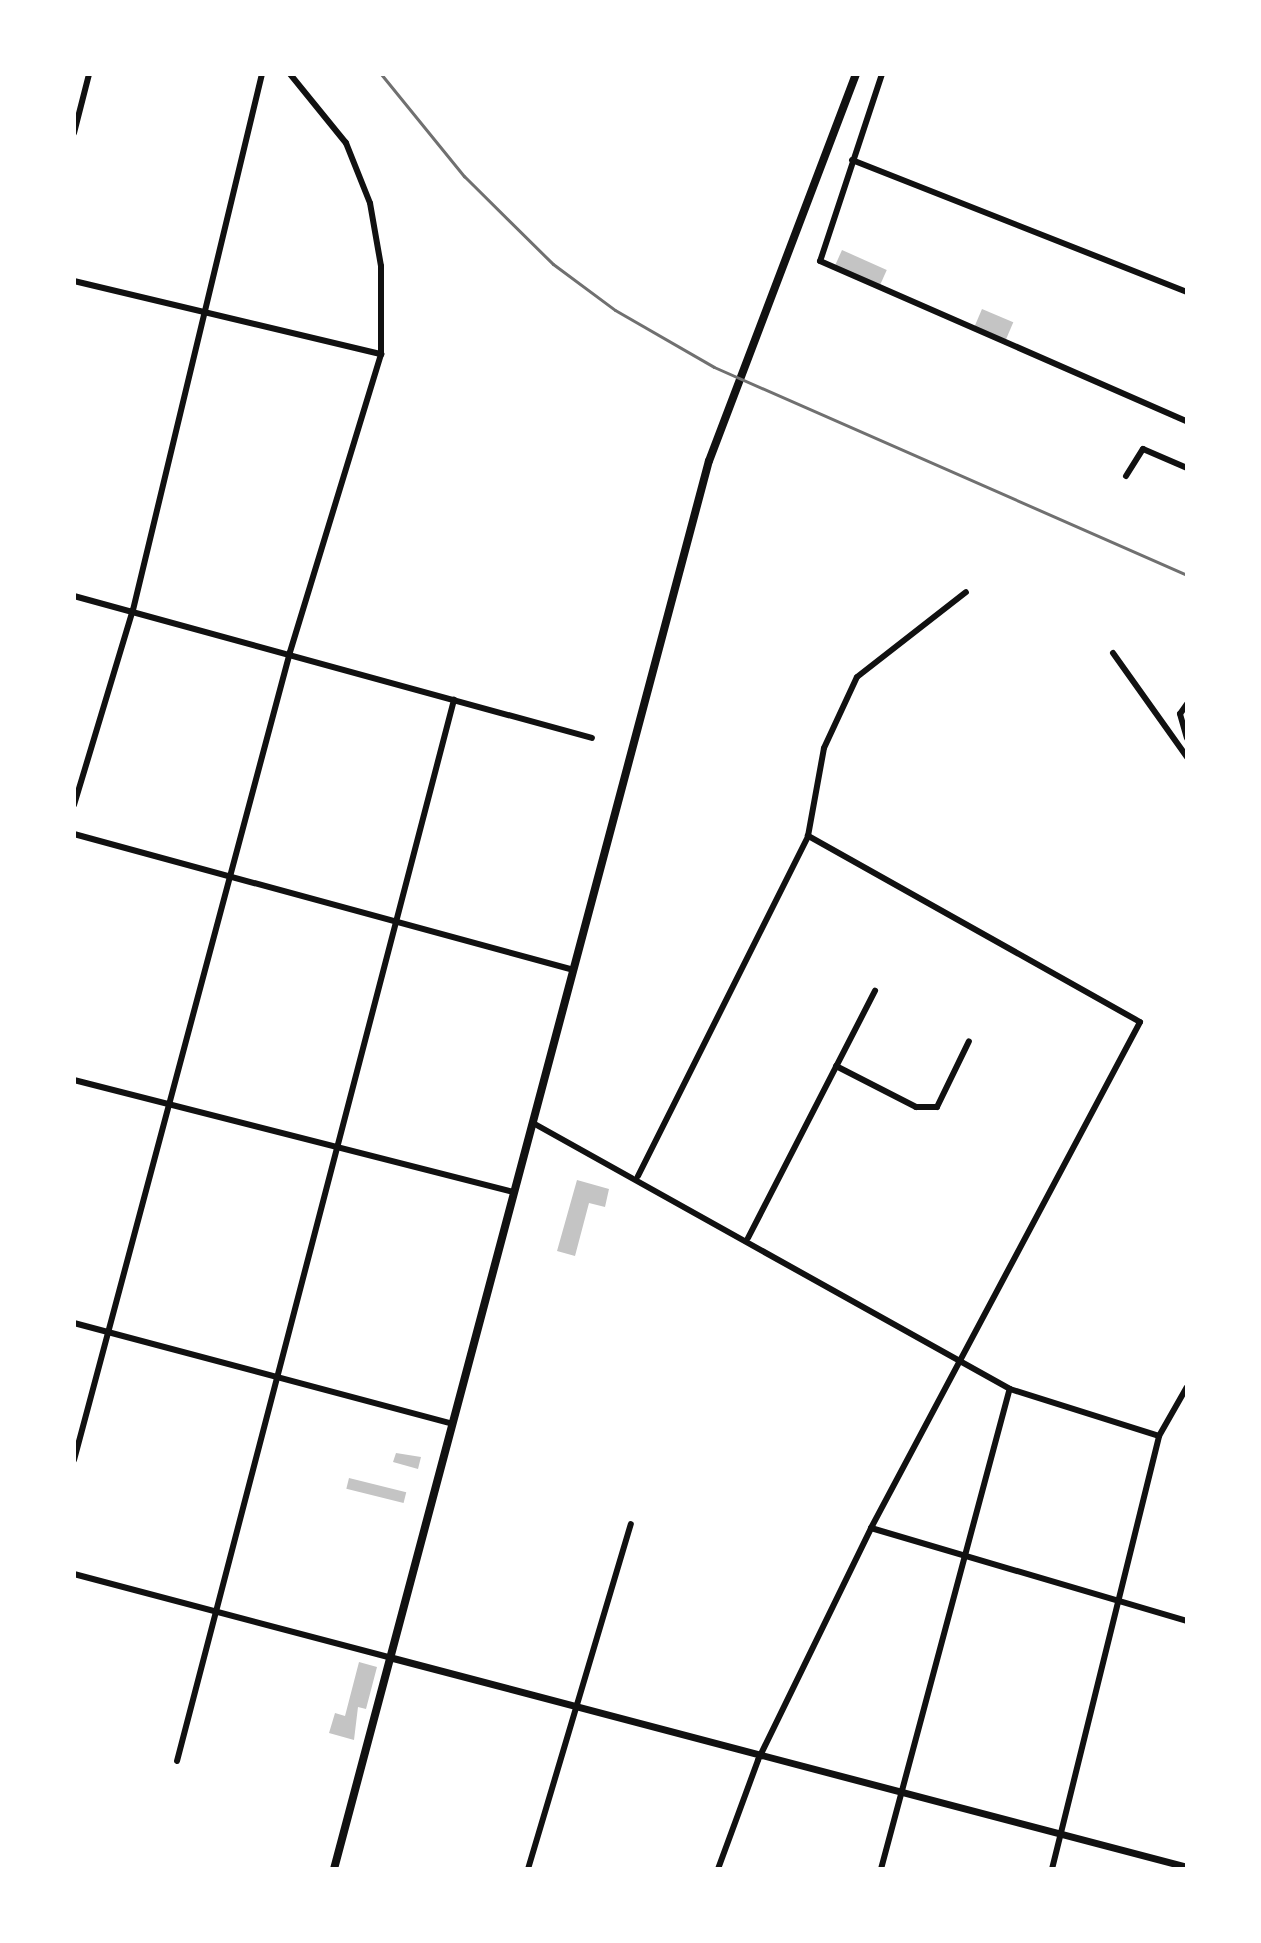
<!DOCTYPE html>
<html>
<head>
<meta charset="utf-8">
<style>
  body { margin:0 }
  #map { position:relative; width:1261px; height:1943px; overflow:hidden; background:#fff; font-family:Literata,serif }
  div>[style] { position:absolute }
  .building>* { inset:0; background:#c4c4c4; transform-origin:0 0 }
  .minor>* { height:6px; margin:-3px; padding:0 3px; transform-origin:3px; border-radius:3px; background:#111 }
  .tertiary>* { height:7px; margin:-3.5px; padding:0 3.5px; transform-origin:3.5px; border-radius:3.5px; background:#111 }
  .secondary>* { height:8px; margin:-4px; padding:0 4px; transform-origin:4px; border-radius:4px; background:#111 }
  .rail>* { height:3px; margin:-1.5px; padding:0 1.5px; transform-origin:1.5px; border-radius:1.5px; background:#707070 }
  span { translate:-50% -50%; white-space:nowrap; text-align:center; line-height:1.15; -webkit-text-stroke:6px #fff; paint-order:stroke }
  .frame { position:absolute; inset:0; border:76px solid #fff; pointer-events:none }
</style>
</head>
<body>
<div id="map">
  <div class="building">
    <div style="left:842px;top:250px;width:49px;height:17px;rotate:24deg"></div>
    <div style="left:982px;top:309px;width:34px;height:21px;rotate:23deg"></div>
    <div style="clip-path:polygon(577px 1180px,609px 1189px,605px 1207px,589px 1203px,575px 1256px,557px 1251px)"></div>
    <div style="clip-path:polygon(396px 1453px,421px 1457px,418px 1469px,393px 1462px)"></div>
    <div style="left:349px;top:1478px;width:59px;height:11px;rotate:14deg"></div>
    <div style="clip-path:polygon(359px 1662px,377px 1667px,366px 1709px,358px 1707px,354px 1740px,329px 1733px,335px 1713px,345px 1716px)"></div>
  </div>
  <div class="minor">
    <div style="left:882px;top:74px;width:197px;rotate:108.3deg"></div>
    <div style="left:820px;top:261px;width:400px;rotate:23.6deg"></div>
    <div style="left:74px;top:133px;width:61px;rotate:-75.7deg"></div>
    <div style="left:852px;top:160px;width:360px;rotate:21.5deg"></div>
    <div style="left:74px;top:281px;width:316px;rotate:13.4deg"></div>
    <div style="left:1126px;top:476px;width:32px;rotate:-58deg"></div>
    <div style="left:1143px;top:449px;width:48px;rotate:23.4deg"></div>
    <div style="left:74px;top:596px;width:537px;rotate:15.33deg"></div>
    <div style="left:1113px;top:653px;width:128px;rotate:54.6deg"></div>
    <div style="left:1187px;top:704px;width:12px;rotate:125deg"></div>
    <div style="left:1180px;top:714px;width:25px;rotate:74deg"></div>
    <div style="left:74px;top:805px;width:204px;rotate:-73.2deg"></div>
    <div style="left:133px;top:610px;width:551px;rotate:-76.47deg"></div>
    <div style="left:74px;top:834px;width:518px;rotate:15.22deg"></div>
    <div style="left:836px;top:1066px;width:90px;rotate:27.1deg"></div>
    <div style="left:916px;top:1107px;width:21px"></div>
    <div style="left:937px;top:1107px;width:73px;rotate:-64.1deg"></div>
    <div style="left:74px;top:1080px;width:454px;rotate:14.3deg"></div>
    <div style="left:533px;top:1123px;width:546px;rotate:29.15deg"></div>
    <div style="left:1010px;top:1389px;width:156px;rotate:17.5deg"></div>
    <div style="left:1159px;top:1436px;width:56px;rotate:-60.3deg"></div>
    <div style="left:638px;top:1176px;width:380px;rotate:-63.4deg"></div>
    <div style="left:808px;top:836px;width:89px;rotate:-79.7deg"></div>
    <div style="left:824px;top:748px;width:78px;rotate:-65.1deg"></div>
    <div style="left:857px;top:677px;width:138px;rotate:-37.9deg"></div>
    <div style="left:748px;top:1238px;width:278px;rotate:-62.8deg"></div>
    <div style="left:74px;top:1323px;width:392px;rotate:14.9deg"></div>
    <div style="left:74px;top:1460px;width:836px;rotate:-75.03deg"></div>
    <div style="left:290px;top:652px;width:312px;rotate:-73deg"></div>
    <div style="left:381px;top:354px;width:88px;rotate:-90deg"></div>
    <div style="left:381px;top:266px;width:64px;rotate:-99.9deg"></div>
    <div style="left:370px;top:203px;width:65px;rotate:-111.8deg"></div>
    <div style="left:346px;top:143px;width:89px;rotate:-129.1deg"></div>
    <div style="left:871px;top:1528px;width:329px;rotate:16.4deg"></div>
    <div style="left:74px;top:1574px;width:326px;rotate:14.8deg"></div>
    <div style="left:177px;top:1761px;width:1097px;rotate:-75.37deg"></div>
    <div style="left:528px;top:1869px;width:360px;rotate:-73.4deg"></div>
    <div style="left:718px;top:1869px;width:116px;rotate:-69.8deg"></div>
    <div style="left:758px;top:1760px;width:258px;rotate:-64deg"></div>
    <div style="left:871px;top:1528px;width:573px;rotate:-62deg"></div>
    <div style="left:1140px;top:1022px;width:381px;rotate:-150.7deg"></div>
    <div style="left:881px;top:1869px;width:497px;rotate:-75deg"></div>
    <div style="left:1052px;top:1869px;width:446px;rotate:-76.1deg"></div>
  </div>
  <div class="tertiary">
    <div style="left:389px;top:1657px;width:825px;rotate:14.74deg"></div>
  </div>
  <div class="secondary">
    <div style="left:334px;top:1869px;width:1457px;rotate:-75.09deg"></div>
    <div style="left:709px;top:461px;width:414px;rotate:-69.2deg"></div>
  </div>
  <div class="rail">
    <div style="left:381px;top:74px;width:132px;rotate:50.9deg"></div>
    <div style="left:464px;top:176px;width:125px;rotate:44.7deg"></div>
    <div style="left:553px;top:264px;width:77px;rotate:36.6deg"></div>
    <div style="left:615px;top:310px;width:114px;rotate:29.9deg"></div>
    <div style="left:714px;top:367px;width:517px;rotate:23.74deg"></div>
  </div>
  <div class="frame"></div>
</div>
</body>
</html>
